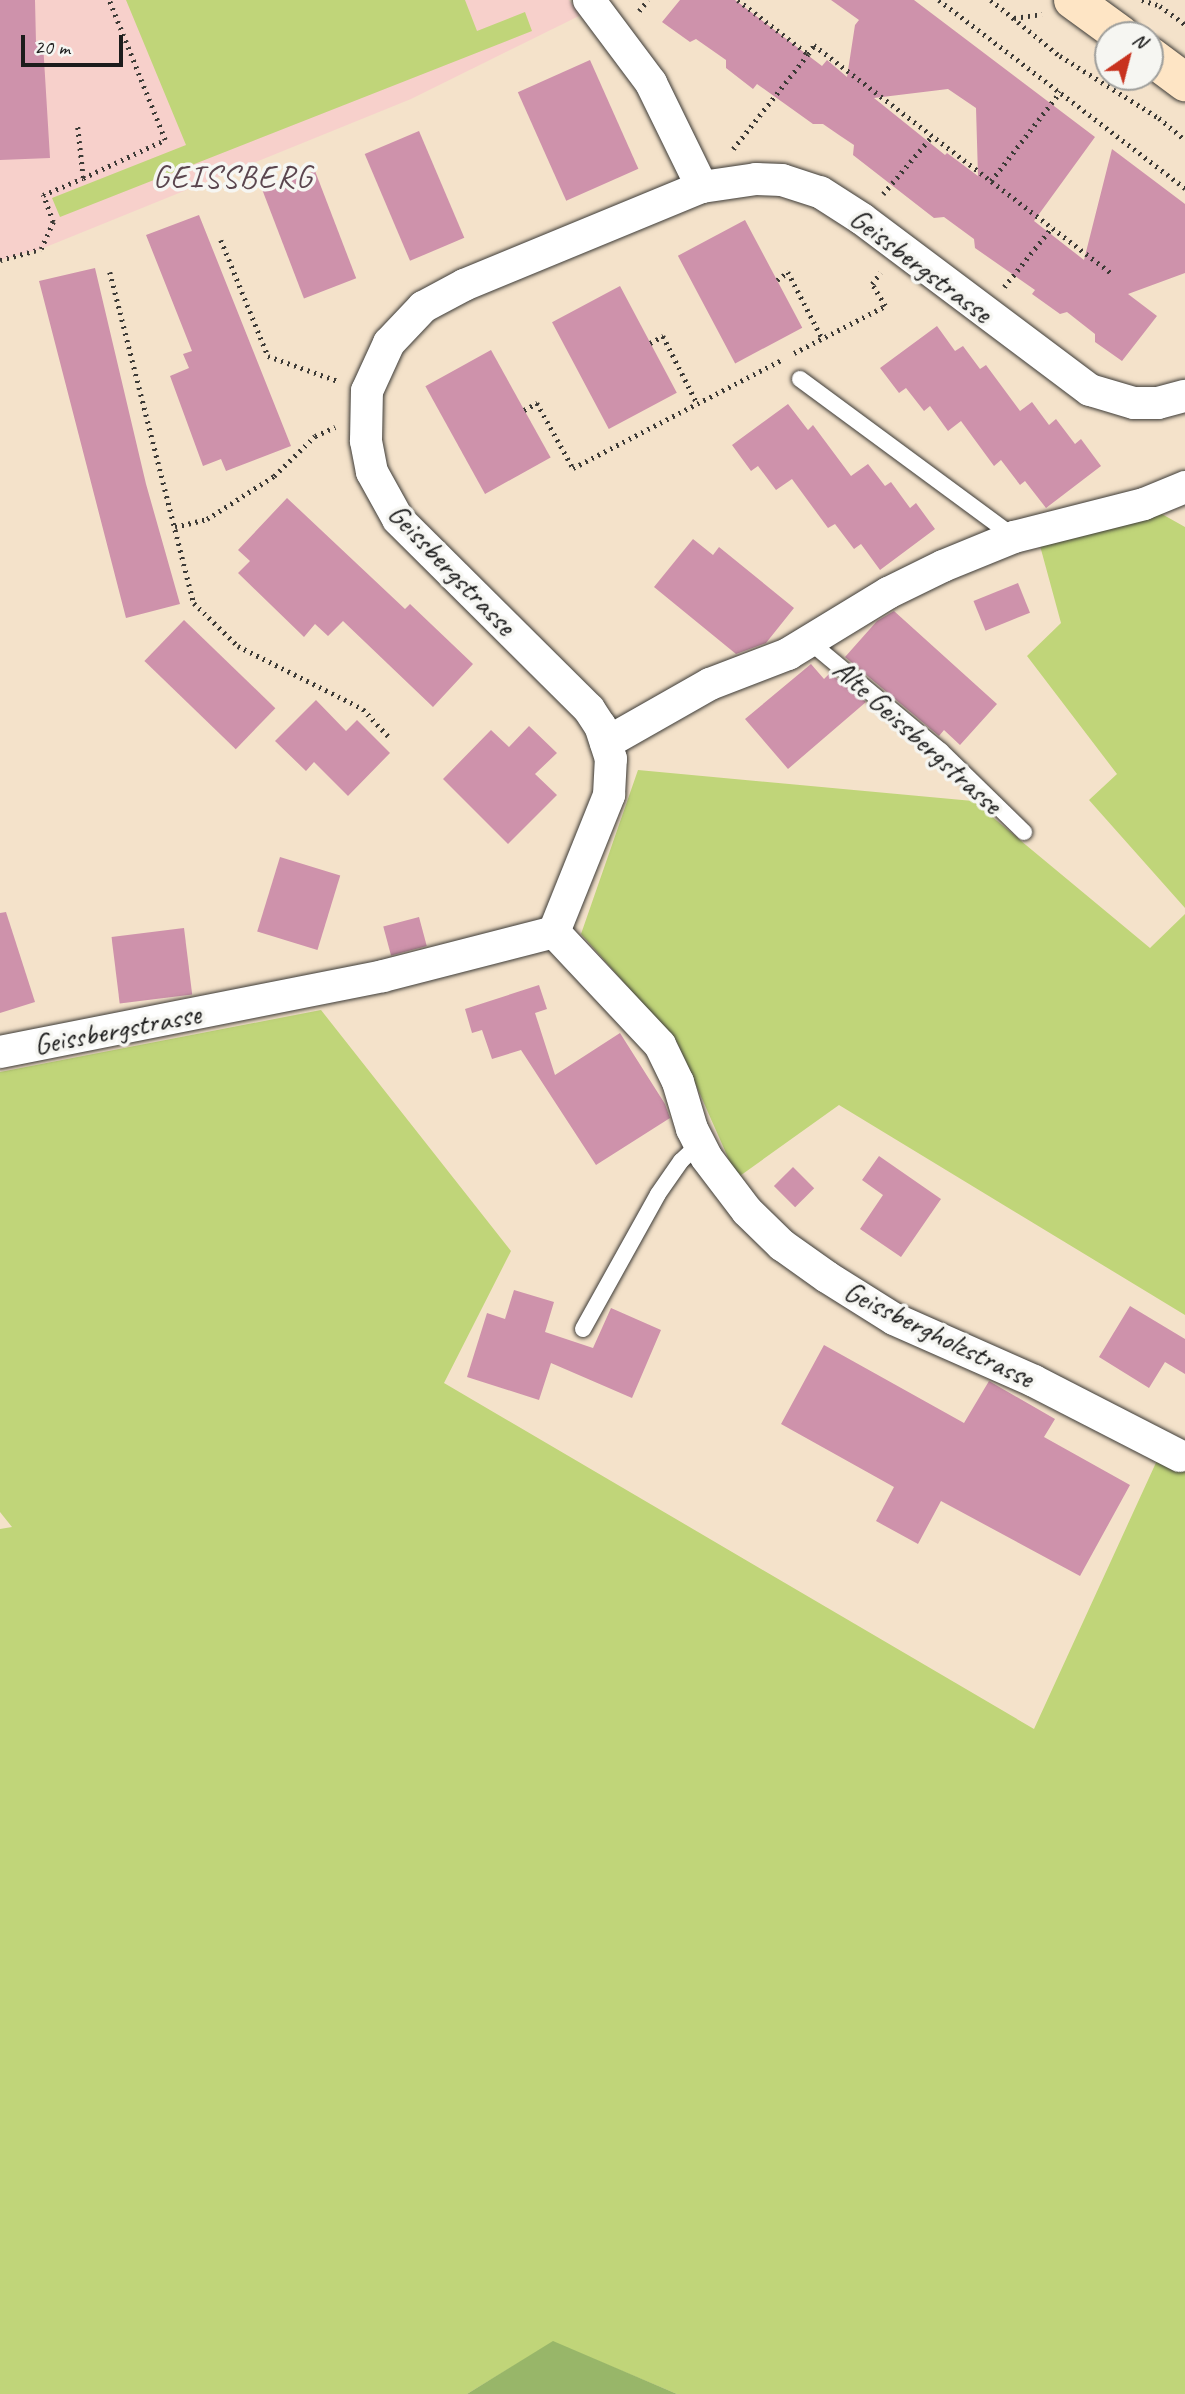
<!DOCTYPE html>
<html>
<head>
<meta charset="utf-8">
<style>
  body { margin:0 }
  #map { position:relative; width:1185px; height:2394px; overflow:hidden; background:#f4e2ca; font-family:Caveat,sans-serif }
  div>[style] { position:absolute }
  .built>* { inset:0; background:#f7d0cb }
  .green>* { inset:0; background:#c0d579 }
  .forest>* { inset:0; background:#98b669 }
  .building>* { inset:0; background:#ce92ab; transform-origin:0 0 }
  .path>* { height:4.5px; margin-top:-2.25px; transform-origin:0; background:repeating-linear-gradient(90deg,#3c3a36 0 2px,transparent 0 7px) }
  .roads { filter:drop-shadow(0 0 2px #3c3a36) drop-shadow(0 0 2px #3c3a36) }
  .service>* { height:16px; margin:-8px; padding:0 8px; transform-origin:8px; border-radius:8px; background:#fff }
  .minor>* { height:32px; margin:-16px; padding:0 16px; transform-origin:16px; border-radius:16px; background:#fff }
  .secondary>* { height:38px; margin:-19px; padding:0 19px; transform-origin:19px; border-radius:19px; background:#fee5c5 }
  span { translate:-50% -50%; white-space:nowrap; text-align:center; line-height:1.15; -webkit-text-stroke:7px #f6f6f2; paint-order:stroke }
  .street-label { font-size:30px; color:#1c1c1c }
  .neighbourhood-label { font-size:32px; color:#5a454e; letter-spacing:2px }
  .north { position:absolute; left:1094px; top:21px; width:70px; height:70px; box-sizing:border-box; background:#f6f6f2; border:2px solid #9f9f9c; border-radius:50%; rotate:35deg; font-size:19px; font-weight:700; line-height:28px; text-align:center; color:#1c1c1c }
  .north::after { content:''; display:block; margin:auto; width:24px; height:32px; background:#c8321e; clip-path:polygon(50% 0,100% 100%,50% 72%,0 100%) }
  .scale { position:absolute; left:21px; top:35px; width:102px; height:32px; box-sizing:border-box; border:4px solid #1c1c1c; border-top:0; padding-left:9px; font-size:21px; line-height:24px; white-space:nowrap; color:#1c1c1c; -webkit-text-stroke:5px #f6f6f2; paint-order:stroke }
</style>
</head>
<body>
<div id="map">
  <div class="built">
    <div style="clip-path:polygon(0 0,569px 0,581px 15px,411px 99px,41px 249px,0 260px)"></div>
  </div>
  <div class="green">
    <div style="clip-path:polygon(126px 0,465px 0,477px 31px,525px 12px,532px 31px,60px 217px,52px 198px,186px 145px)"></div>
    <div style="clip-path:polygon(1144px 504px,1185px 527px,1185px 908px,1089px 800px,1117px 774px,1027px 656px,1061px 623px,1036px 531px)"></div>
    <div style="clip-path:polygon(638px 770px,973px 801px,1150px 948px,1185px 914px,1185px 1315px,839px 1105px,737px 1178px,677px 1042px,581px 934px)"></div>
    <div style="clip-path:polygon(321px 1010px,511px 1251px,444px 1383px,1034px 1729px,1165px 1443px,1185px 1452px,1185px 2394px,677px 2394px,553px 2342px,467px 2394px,0 2394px,0 1529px,12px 1527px,0 1512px,0 1072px)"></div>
  </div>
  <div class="forest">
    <div style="clip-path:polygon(553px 2341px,677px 2394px,467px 2394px)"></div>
  </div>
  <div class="building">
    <div style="clip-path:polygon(0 0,35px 0,36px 43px,43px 43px,50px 158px,0 160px)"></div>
    <div style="clip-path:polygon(evenodd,680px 0,735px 0,822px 66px,827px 60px,847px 77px,855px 25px,859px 20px,831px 0,914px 0,1095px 137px,1034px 221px,1084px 260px,1112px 149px,1185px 204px,1185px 273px,1128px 294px,1157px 316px,1122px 361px,1095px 342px,1095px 334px,1067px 312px,1060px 314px,1032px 294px,1035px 290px,975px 248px,974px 239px,944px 217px,934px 218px,853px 155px,854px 145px,839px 135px,823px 124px,813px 124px,757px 84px,753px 89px,726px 68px,726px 60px,696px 39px,690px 42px,662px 22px,680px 0,948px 89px,976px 108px,978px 176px,947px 153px,945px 155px,874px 98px,948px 89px)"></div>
    <div style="left:590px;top:60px;width:119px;height:79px;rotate:66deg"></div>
    <div style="left:419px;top:131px;width:116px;height:59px;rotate:67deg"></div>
    <div style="left:315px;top:171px;width:115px;height:56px;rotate:69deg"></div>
    <div style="clip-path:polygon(199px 215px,291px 446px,226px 471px,221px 459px,203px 466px,170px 376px,189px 368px,183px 354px,192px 351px,146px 235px)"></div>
    <div style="left:745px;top:220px;width:122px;height:76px;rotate:62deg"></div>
    <div style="clip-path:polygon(95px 268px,146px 484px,180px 604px,126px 618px,39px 281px)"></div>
    <div style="left:620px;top:286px;width:121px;height:77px;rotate:62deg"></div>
    <div style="clip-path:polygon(937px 326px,955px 351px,963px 346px,980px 369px,986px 365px,1020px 411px,1032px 402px,1049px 425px,1056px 419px,1075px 444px,1081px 439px,1101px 466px,1046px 508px,1025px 481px,1020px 485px,1001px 460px,994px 466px,961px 421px,948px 431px,930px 406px,924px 411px,906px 388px,899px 393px,880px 368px)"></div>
    <div style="left:491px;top:350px;width:123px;height:75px;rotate:61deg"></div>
    <div style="clip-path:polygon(788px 404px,808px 430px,813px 425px,851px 476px,868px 464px,885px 486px,891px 482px,910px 508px,916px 503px,935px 529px,880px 570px,861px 544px,854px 549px,835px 524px,828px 528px,792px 479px,776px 490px,758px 466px,751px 471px,732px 445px)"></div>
    <div style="clip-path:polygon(287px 498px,405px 609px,410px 604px,473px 664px,433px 707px,343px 621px,328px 636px,315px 624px,304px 637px,238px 573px,250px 561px,238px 550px)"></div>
    <div style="clip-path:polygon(693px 539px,713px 555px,719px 547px,794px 608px,766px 643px,736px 654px,654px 587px)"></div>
    <div style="left:1018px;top:583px;width:32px;height:48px;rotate:68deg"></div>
    <div style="clip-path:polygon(894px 611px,997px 704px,960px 745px,944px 730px,939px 736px,845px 657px,877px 621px)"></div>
    <div style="left:184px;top:620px;width:127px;height:57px;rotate:44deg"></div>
    <div style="clip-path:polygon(811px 664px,824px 679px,830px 673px,866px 702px,788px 769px,745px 719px)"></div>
    <div style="clip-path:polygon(316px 700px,346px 731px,357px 720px,390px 753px,348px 796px,314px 762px,306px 771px,275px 741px)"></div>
    <div style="clip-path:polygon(529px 726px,557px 753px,535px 774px,557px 795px,508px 844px,443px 779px,491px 730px,509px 747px)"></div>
    <div style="left:280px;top:857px;width:63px;height:78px;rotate:17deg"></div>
    <div style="clip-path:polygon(6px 912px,35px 1002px,0 1013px,0 913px)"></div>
    <div style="left:419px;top:917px;width:30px;height:37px;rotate:75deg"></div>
    <div style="left:184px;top:928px;width:67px;height:73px;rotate:83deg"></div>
    <div style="clip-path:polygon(539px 985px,547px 1009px,535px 1013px,555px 1075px,620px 1033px,665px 1104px,670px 1118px,596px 1165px,521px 1050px,492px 1059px,482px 1030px,472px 1033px,465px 1009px)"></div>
    <div style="clip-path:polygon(879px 1156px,941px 1199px,901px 1257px,860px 1229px,883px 1195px,862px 1180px)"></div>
    <div style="left:793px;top:1167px;width:30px;height:27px;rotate:45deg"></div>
    <div style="clip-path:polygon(514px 1290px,554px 1302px,545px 1332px,593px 1348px,611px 1308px,661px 1330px,632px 1398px,551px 1363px,539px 1400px,467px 1377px,487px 1313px,505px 1319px)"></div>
    <div style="clip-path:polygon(1130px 1306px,1185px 1339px,1185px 1374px,1165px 1362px,1149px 1388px,1099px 1357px)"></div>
    <div style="clip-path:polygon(824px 1345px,964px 1423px,989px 1381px,1055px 1419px,1044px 1437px,1130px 1485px,1080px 1576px,941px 1501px,918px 1544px,876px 1521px,894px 1487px,781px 1424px)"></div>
  </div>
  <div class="path">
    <div style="left:738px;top:0;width:88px;rotate:37.6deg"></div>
    <div style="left:808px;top:54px;width:11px;rotate:-56deg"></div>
    <div style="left:814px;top:45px;width:374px;rotate:37.5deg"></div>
    <div style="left:939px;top:0;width:310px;rotate:37.4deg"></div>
    <div style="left:991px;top:0;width:89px;rotate:39.1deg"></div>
    <div style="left:1060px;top:56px;width:117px;rotate:32.1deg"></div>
    <div style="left:1159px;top:118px;width:34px;rotate:40deg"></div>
    <div style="left:1142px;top:0;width:19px;rotate:18deg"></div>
    <div style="left:1160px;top:6px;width:31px;rotate:36deg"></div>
    <div style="left:639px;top:11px;width:14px;rotate:-51deg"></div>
    <div style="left:1014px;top:18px;width:28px;rotate:-8deg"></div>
    <div style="left:733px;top:149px;width:121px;rotate:-51.7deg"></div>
    <div style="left:83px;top:178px;width:90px;rotate:-24.9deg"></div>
    <div style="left:165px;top:140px;width:151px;rotate:-111.8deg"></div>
    <div style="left:991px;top:181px;width:113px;rotate:-52.2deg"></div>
    <div style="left:883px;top:194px;width:76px;rotate:-49.8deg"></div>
    <div style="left:221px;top:240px;width:125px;rotate:67.9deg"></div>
    <div style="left:268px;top:356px;width:74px;rotate:19.7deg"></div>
    <div style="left:0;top:260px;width:42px;rotate:-15deg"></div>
    <div style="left:41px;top:249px;width:30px;rotate:-66deg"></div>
    <div style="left:53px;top:222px;width:29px;rotate:-110deg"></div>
    <div style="left:43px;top:195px;width:43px;rotate:-23deg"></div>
    <div style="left:83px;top:178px;width:55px;rotate:-96.2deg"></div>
    <div style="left:110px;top:272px;width:341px;rotate:75.8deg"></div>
    <div style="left:194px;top:603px;width:62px;rotate:44.3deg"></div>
    <div style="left:238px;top:646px;width:140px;rotate:26.7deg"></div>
    <div style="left:363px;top:709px;width:37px;rotate:47deg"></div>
    <div style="left:777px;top:280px;width:14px;rotate:-36deg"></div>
    <div style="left:788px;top:272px;width:74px;rotate:62.7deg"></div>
    <div style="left:1004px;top:287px;width:77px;rotate:-51.3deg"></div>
    <div style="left:650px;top:343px;width:15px;rotate:-28deg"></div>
    <div style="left:663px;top:336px;width:75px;rotate:63.1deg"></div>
    <div style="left:794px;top:353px;width:102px;rotate:-27.3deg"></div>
    <div style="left:885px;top:306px;width:26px;rotate:-121deg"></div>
    <div style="left:872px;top:284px;width:14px;rotate:-54deg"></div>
    <div style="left:524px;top:410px;width:15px;rotate:-28deg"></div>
    <div style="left:537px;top:403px;width:74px;rotate:61deg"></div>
    <div style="left:573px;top:468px;width:237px;rotate:-27.4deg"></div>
    <div style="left:175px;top:527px;width:33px;rotate:-14deg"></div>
    <div style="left:207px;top:519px;width:80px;rotate:-32.7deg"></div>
    <div style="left:274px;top:476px;width:57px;rotate:-44.3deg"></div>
    <div style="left:315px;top:436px;width:22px;rotate:-24deg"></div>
  </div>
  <div class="roads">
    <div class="service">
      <div style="left:800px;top:379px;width:266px;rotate:36.4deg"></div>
      <div style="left:810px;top:642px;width:170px;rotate:39.8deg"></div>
      <div style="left:941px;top:751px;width:116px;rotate:44.3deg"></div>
      <div style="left:583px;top:1329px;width:154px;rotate:-60.9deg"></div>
      <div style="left:658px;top:1194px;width:40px;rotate:-55.1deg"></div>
      <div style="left:681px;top:1161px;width:25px;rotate:-43deg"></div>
    </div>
    <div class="minor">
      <div style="left:589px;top:0;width:104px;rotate:53.2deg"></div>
      <div style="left:651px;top:83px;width:116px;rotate:63.9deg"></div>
      <div style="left:606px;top:743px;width:120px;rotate:-29.6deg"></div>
      <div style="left:710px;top:684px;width:84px;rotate:-21deg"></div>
      <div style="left:788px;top:654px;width:117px;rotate:-31.4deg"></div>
      <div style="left:888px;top:593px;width:61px;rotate:-26.1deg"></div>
      <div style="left:943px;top:566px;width:77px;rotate:-22.2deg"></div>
      <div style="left:1014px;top:537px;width:134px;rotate:-14.2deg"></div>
      <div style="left:1144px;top:504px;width:44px;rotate:-22.5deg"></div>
      <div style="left:554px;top:932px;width:148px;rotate:-68.1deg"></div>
      <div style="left:609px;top:795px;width:36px;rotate:-87deg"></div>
      <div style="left:611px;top:759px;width:35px;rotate:-108deg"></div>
      <div style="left:600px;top:726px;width:20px;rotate:-123deg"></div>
      <div style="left:589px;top:709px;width:269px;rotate:-135.2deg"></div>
      <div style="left:398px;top:519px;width:54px;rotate:-119deg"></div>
      <div style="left:372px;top:472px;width:32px;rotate:-101deg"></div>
      <div style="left:366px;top:441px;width:50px;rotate:-88.9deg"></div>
      <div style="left:367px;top:391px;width:53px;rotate:-65.4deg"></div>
      <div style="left:389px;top:343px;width:50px;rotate:-46.6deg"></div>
      <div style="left:423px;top:307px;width:47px;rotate:-28.2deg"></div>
      <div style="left:464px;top:285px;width:257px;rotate:-22.4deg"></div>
      <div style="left:702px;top:187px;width:55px;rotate:-8.4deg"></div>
      <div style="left:756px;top:179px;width:26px;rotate:2deg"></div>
      <div style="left:782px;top:180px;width:40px;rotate:18deg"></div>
      <div style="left:820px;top:192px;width:50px;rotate:32.7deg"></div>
      <div style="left:862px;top:219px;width:285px;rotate:36.9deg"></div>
      <div style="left:1090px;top:390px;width:46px;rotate:16.5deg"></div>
      <div style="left:1134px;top:403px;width:24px"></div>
      <div style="left:1158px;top:403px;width:28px;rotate:-15deg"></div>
      <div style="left:554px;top:932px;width:155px;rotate:46.8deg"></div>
      <div style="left:660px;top:1045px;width:41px;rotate:64.1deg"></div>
      <div style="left:678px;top:1082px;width:49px;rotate:73.4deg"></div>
      <div style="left:692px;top:1129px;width:31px;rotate:63deg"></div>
      <div style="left:706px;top:1157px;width:68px;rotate:52.8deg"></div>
      <div style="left:747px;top:1211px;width:49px;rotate:44.2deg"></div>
      <div style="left:782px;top:1245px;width:55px;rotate:35.4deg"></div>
      <div style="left:827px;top:1277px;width:79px;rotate:32.1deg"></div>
      <div style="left:894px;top:1319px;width:153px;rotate:23.9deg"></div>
      <div style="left:1034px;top:1381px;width:164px;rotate:27.2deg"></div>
      <div style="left:0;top:1052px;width:390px;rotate:-11.2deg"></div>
      <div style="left:383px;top:976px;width:177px;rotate:-14.4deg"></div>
    </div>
    <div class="secondary">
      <div style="left:1073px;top:0;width:59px;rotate:36.1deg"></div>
      <div style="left:1150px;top:56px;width:44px;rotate:36.6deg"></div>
    </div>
  </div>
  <div class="street-label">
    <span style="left:921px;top:265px;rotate:37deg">Geissbergstrasse</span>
    <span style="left:452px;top:569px;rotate:46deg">Geissbergstrasse</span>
    <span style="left:918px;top:736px;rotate:42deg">Alte Geissbergstrasse</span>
    <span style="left:117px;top:1029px;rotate:-11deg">Geissbergstrasse</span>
    <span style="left:939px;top:1334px;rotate:26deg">Geissbergholzstrasse</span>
  </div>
  <div class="neighbourhood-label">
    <span style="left:233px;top:177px">GEISSBERG</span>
  </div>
  <div class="north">N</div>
  <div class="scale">20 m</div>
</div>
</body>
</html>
